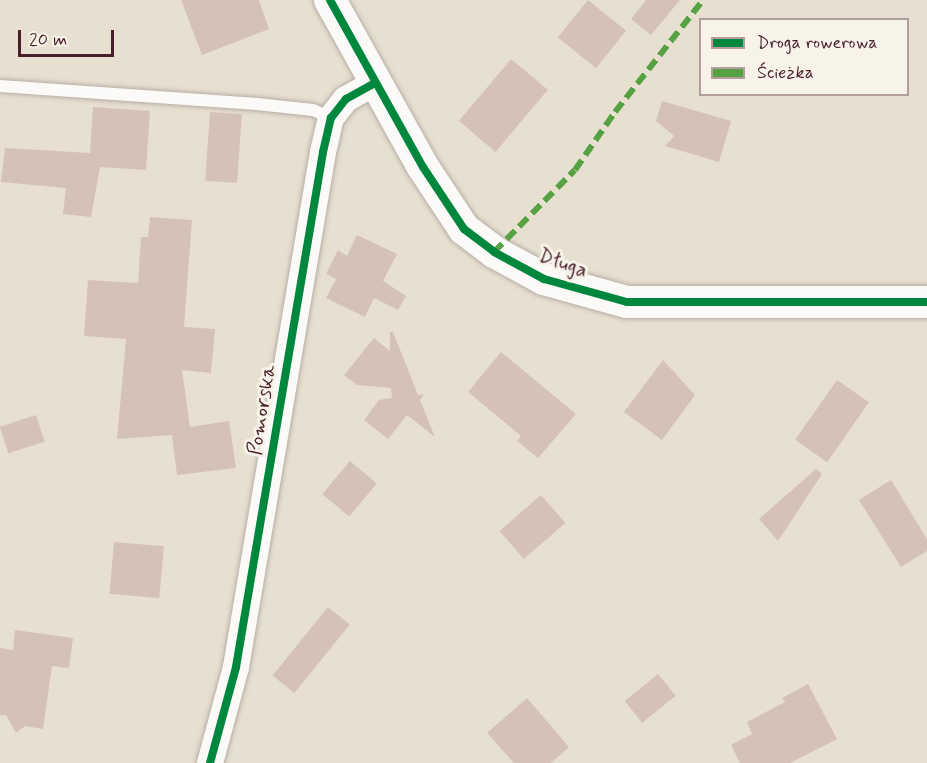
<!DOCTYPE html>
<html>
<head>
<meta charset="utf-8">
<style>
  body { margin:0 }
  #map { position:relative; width:927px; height:763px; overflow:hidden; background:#e7dfd0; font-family:Mynerve,sans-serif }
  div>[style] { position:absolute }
  .building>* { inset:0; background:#d5c2b6; transform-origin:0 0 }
  .roads { filter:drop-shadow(0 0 2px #b8afa6) drop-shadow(0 0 2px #b8afa6) }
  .service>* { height:12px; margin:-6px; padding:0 6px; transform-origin:6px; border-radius:6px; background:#fbfaf8 }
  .minor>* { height:26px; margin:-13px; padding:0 13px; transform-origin:13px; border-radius:13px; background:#fbfaf8 }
  .tertiary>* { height:32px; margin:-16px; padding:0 16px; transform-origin:16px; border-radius:16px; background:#fbfaf8 }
  .quiet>* { height:6px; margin-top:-3px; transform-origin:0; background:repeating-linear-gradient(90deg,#56a243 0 12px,transparent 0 18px) }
  .cycleway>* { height:8px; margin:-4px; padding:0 4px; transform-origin:4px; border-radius:4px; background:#00873e }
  span { translate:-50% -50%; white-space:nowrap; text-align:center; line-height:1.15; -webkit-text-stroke:6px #f7f3e8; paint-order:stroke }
  .street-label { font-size:21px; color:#4a1f2b }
  .legend { position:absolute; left:699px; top:18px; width:210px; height:78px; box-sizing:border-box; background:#f7f3e8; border:2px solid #b29e9c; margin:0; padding:8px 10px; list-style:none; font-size:18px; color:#4a1f2b }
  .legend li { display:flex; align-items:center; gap:12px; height:30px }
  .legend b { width:30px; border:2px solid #b29e9c }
  .scale { position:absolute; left:18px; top:30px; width:96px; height:27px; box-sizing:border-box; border:3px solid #4a1f2b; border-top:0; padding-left:8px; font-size:18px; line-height:21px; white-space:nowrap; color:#4a1f2b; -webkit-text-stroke:4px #f7f3e8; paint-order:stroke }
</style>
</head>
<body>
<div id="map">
  <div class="building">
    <div style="clip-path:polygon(181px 0,259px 0,269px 29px,202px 55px)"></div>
    <div style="left:588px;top:0;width:49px;height:48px;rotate:39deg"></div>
    <div style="clip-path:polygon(646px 0,680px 0,651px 35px,631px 19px)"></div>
    <div style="left:511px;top:59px;width:48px;height:81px;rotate:40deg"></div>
    <div style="clip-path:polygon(662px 101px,731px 121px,719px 162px,665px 146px,674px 136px,656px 121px)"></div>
    <div style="clip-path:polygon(93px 107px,150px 111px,146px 170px,100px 167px,91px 217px,63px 214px,66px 188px,1px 182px,5px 148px,90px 153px)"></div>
    <div style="left:210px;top:112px;width:32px;height:69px;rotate:4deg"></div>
    <div style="clip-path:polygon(150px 217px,192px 220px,184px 327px,215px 329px,211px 373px,182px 370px,190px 427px,229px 421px,236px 468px,177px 475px,172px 435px,117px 439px,126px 339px,84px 336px,88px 280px,138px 283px,141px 237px,148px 237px)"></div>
    <div style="clip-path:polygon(357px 235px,397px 254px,383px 281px,406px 296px,398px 310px,374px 298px,365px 317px,326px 298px,336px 279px,326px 274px,338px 250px,347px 256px)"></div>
    <div style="clip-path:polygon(390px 332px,393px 332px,418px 395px,424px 394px,420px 400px,435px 437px,407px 415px,388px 439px,364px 420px,379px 400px,392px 398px,391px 388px,357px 385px,344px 375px,374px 338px,390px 351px)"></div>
    <div style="clip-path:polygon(501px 352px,576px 414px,538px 458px,517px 441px,521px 436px,468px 392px)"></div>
    <div style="clip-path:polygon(663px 360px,695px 395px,662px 440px,624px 412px)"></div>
    <div style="left:837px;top:380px;width:39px;height:73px;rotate:35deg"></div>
    <div style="left:36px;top:415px;width:28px;height:38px;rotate:72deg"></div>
    <div style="left:350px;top:461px;width:35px;height:43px;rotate:40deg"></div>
    <div style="clip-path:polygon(816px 469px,822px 474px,778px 541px,759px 519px)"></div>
    <div style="clip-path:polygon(891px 480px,927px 539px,927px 551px,901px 567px,859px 500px)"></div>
    <div style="left:541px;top:495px;width:37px;height:55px;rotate:49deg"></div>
    <div style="left:114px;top:542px;width:50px;height:52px;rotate:5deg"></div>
    <div style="left:328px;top:607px;width:28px;height:88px;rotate:39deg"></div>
    <div style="clip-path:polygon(15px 630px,73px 638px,69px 668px,52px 666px,43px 729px,25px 726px,16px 733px,6px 715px,0 715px,0 648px,13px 650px)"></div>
    <div style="left:658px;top:674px;width:28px;height:43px;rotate:51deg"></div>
    <div style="clip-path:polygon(808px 684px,837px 739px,790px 763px,740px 763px,731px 745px,752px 734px,747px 722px,785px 702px,782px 698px)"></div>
    <div style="clip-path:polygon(527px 698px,569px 747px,551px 763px,514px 763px,487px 733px)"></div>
  </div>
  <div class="roads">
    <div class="service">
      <div style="left:0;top:86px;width:258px;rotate:4deg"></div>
      <div style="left:257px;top:104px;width:56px;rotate:6.1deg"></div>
      <div style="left:313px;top:110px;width:20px;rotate:24deg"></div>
    </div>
    <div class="minor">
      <div style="left:210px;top:763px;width:99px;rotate:-74.8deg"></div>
      <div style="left:236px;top:667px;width:522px;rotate:-80.41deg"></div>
      <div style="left:323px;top:152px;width:35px;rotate:-77deg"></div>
      <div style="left:331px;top:118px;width:24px;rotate:-52deg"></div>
      <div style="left:346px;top:99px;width:33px;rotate:-29deg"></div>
    </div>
    <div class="tertiary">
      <div style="left:330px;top:0;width:191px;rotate:60.9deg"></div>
      <div style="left:423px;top:167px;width:74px;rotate:56.5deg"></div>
      <div style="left:464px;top:229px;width:38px;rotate:37deg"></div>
      <div style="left:494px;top:252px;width:57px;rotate:28.4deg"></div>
      <div style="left:544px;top:279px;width:86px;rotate:15.5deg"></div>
      <div style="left:627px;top:302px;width:300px"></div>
    </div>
  </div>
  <div class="quiet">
    <div style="left:494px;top:252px;width:115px;rotate:-45.4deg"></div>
    <div style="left:575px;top:170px;width:70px;rotate:-55.4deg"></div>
    <div style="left:615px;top:112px;width:142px;rotate:-51.8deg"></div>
  </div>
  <div class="cycleway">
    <div style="left:330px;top:0;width:191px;rotate:60.9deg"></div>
    <div style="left:423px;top:167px;width:74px;rotate:56.5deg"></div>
    <div style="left:464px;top:229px;width:38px;rotate:37deg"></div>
    <div style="left:494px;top:252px;width:57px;rotate:28.4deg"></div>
    <div style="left:544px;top:279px;width:86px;rotate:15.5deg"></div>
    <div style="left:627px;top:302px;width:300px"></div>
    <div style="left:210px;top:763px;width:99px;rotate:-74.8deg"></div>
    <div style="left:236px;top:667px;width:522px;rotate:-80.41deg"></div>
    <div style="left:323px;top:152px;width:35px;rotate:-77deg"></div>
    <div style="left:331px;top:118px;width:24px;rotate:-52deg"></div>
    <div style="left:346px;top:99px;width:33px;rotate:-29deg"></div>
  </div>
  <div class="street-label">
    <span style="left:563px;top:263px;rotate:20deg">Długa</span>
    <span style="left:262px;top:410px;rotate:-81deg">Pomorska</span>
  </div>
  <ul class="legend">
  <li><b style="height:8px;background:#00873e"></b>Droga rowerowa</li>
  <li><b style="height:8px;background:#56a243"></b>Ścieżka</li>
  </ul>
  <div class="scale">20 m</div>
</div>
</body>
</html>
